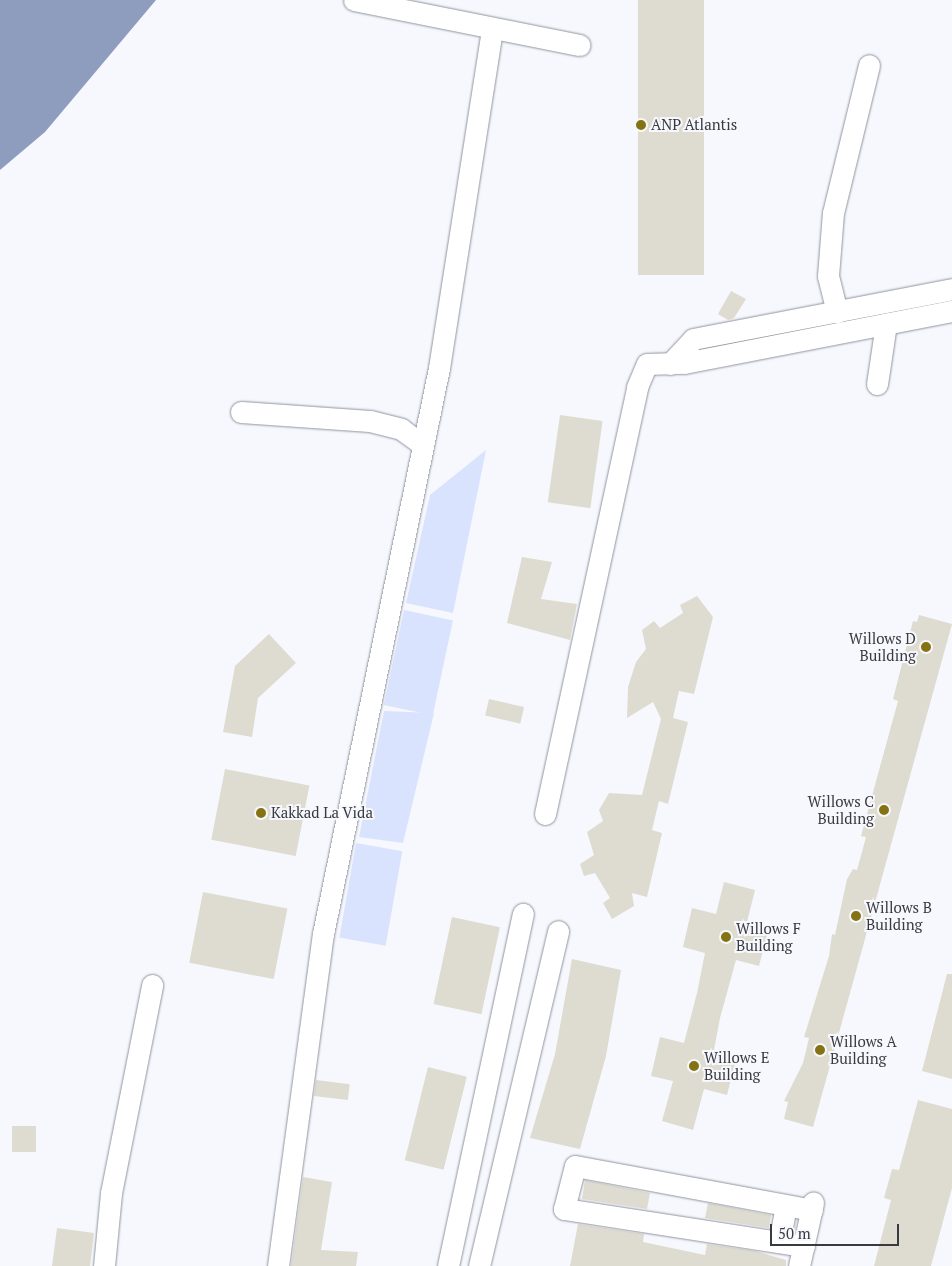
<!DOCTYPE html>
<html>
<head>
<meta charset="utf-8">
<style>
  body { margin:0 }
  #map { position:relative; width:952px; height:1266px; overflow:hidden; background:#f6f8fd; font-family:"PT Serif",serif }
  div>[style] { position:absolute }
  .green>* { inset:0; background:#d9e3fd; transform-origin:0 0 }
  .water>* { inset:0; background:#8e9cbe }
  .building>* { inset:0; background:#dedcd0; transform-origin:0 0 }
  .roads { filter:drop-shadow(0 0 1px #90949f) drop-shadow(0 0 1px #90949f) }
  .minor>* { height:21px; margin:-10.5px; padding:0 10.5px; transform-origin:10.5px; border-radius:10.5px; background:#fff }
  .dots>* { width:14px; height:14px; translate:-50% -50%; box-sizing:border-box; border:2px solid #f6f8fd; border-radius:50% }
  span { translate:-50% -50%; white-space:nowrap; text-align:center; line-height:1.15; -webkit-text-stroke:4px #f6f8fd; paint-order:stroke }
  .poi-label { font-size:15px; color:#383a3f }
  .left { translate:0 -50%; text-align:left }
  .right { translate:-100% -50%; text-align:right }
  .scale { position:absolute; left:770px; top:1224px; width:129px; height:22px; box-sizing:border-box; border:2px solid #383a3f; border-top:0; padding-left:6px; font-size:15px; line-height:18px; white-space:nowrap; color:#383a3f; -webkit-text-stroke:4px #f6f8fd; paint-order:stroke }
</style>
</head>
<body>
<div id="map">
  <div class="green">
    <div style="clip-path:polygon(486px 450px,453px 613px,406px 603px,430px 495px)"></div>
    <div style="left:404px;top:610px;width:50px;height:97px;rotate:12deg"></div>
    <div style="clip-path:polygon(384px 711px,434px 713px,403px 843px,359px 837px)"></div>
    <div style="left:356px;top:843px;width:47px;height:96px;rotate:10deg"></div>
  </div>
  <div class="water">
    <div style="clip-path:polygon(0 0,156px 0,45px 132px,0 170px)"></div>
  </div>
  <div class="building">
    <div style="left:638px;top:0;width:66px;height:275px"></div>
    <div style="clip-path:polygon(731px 291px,746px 299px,734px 318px,728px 320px,718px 314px)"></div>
    <div style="left:560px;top:415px;width:43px;height:88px;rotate:8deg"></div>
    <div style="clip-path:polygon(522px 557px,552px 562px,541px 599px,577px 604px,570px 640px,507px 623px)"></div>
    <div style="clip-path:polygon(697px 596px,713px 617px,694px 694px,679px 691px,673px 718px,688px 722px,668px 804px,659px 801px,652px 830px,662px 833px,647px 897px,632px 893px,634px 906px,612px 919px,603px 903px,610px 898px,595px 873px,584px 876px,580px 864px,594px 855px,587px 832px,603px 821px,599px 810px,609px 793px,642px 795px,661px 719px,653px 702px,627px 718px,628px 687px,636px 662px,646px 649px,642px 630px,654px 621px,660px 628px,683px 613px,680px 605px)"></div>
    <div style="clip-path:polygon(919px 615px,952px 624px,813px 1127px,784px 1119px,788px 1102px,784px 1101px,803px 1063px,809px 1038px,804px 1037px,829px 956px,832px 934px,835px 935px,847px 879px,853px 869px,857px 870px,866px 837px,861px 836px,898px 701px,893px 699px,913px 621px,917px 622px)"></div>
    <div style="clip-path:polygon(269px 634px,296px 663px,258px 698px,252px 737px,223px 732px,235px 666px)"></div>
    <div style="left:489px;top:699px;width:36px;height:17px;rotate:13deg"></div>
    <div style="left:225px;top:769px;width:86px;height:72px;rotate:11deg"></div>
    <div style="clip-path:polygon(724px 882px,755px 890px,747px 922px,769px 927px,759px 966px,736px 960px,720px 1018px,714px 1050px,737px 1056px,727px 1095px,704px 1089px,693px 1130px,662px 1121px,673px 1081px,651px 1076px,660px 1037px,684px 1043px,697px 993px,705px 953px,683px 947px,692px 908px,716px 914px)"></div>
    <div style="left:203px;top:892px;width:86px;height:72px;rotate:11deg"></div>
    <div style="left:452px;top:917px;width:49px;height:89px;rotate:12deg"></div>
    <div style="clip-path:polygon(572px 959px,621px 970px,606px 1056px,580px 1149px,530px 1138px,555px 1054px)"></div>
    <div style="clip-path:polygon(947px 974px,952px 974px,952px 1079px,922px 1071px)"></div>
    <div style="left:428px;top:1067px;width:40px;height:96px;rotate:14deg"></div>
    <div style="left:316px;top:1080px;width:34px;height:16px;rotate:7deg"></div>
    <div style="clip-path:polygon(918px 1100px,952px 1109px,952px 1188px,931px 1266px,874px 1266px,891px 1200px,884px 1198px,892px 1169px,899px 1170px)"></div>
    <div style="left:12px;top:1126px;width:24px;height:26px"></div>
    <div style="clip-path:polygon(303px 1177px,332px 1182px,321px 1250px,358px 1252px,356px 1266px,291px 1266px)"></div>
    <div style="clip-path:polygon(585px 1180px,650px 1193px,647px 1209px,582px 1199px)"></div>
    <div style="clip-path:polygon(708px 1203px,771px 1215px,769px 1228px,705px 1218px)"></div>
    <div style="clip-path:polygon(578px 1224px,644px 1234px,643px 1242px,705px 1255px,707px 1244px,755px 1251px,786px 1260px,786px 1266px,570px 1266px)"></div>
    <div style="clip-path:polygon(57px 1228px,94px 1233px,90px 1266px,52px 1266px)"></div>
  </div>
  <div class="roads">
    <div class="minor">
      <div style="left:354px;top:0;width:230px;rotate:11.3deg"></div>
      <div style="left:837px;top:312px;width:37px;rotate:-104deg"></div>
      <div style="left:828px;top:276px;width:63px;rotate:-85.5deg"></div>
      <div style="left:833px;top:213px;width:152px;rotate:-76.3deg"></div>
      <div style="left:670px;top:364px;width:34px;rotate:-47deg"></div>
      <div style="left:693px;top:339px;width:264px;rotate:-10.9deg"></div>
      <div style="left:877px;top:384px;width:61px;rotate:-81.5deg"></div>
      <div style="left:241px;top:412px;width:129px;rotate:4deg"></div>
      <div style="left:370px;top:421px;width:32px;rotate:14deg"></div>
      <div style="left:401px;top:429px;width:27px;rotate:36deg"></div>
      <div style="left:545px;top:814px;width:437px;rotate:-77.8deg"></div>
      <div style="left:637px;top:387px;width:25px;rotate:-67deg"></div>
      <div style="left:647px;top:364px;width:37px;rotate:-2deg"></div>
      <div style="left:684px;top:363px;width:273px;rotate:-11deg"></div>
      <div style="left:779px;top:1242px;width:37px;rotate:-79deg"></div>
      <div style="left:804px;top:1246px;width:243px;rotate:-171.2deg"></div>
      <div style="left:564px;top:1209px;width:44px;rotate:-75.7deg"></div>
      <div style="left:575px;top:1166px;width:241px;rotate:10.5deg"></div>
      <div style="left:104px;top:1266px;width:73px;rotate:-84.5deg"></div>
      <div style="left:111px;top:1193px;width:212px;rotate:-78.8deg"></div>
      <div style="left:278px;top:1266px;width:335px;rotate:-82.3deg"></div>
      <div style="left:323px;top:934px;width:578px;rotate:-78.42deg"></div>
      <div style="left:439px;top:368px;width:344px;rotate:-81.1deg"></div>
      <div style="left:448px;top:1266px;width:360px;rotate:-78deg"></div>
      <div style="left:479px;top:1266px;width:344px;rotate:-76.7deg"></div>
      <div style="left:799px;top:1266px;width:65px;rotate:-77.5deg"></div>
    </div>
  </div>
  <div class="dots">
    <div style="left:641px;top:125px;background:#857213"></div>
    <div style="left:926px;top:647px;background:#857213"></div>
    <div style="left:884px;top:810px;background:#857213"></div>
    <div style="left:261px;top:813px;background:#857213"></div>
    <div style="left:856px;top:916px;background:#857213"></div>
    <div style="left:726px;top:937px;background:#857213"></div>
    <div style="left:820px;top:1050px;background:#857213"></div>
    <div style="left:694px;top:1066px;background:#857213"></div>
  </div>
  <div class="poi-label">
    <span class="left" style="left:651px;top:125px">ANP Atlantis</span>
    <span class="right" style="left:916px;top:647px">Willows D<br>Building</span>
    <span class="right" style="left:874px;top:810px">Willows C<br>Building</span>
    <span class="left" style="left:271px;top:813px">Kakkad La Vida</span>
    <span class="left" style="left:866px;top:916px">Willows B<br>Building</span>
    <span class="left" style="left:736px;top:937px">Willows F<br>Building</span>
    <span class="left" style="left:830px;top:1050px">Willows A<br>Building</span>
    <span class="left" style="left:704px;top:1066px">Willows E<br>Building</span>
  </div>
  <div class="scale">50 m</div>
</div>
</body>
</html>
